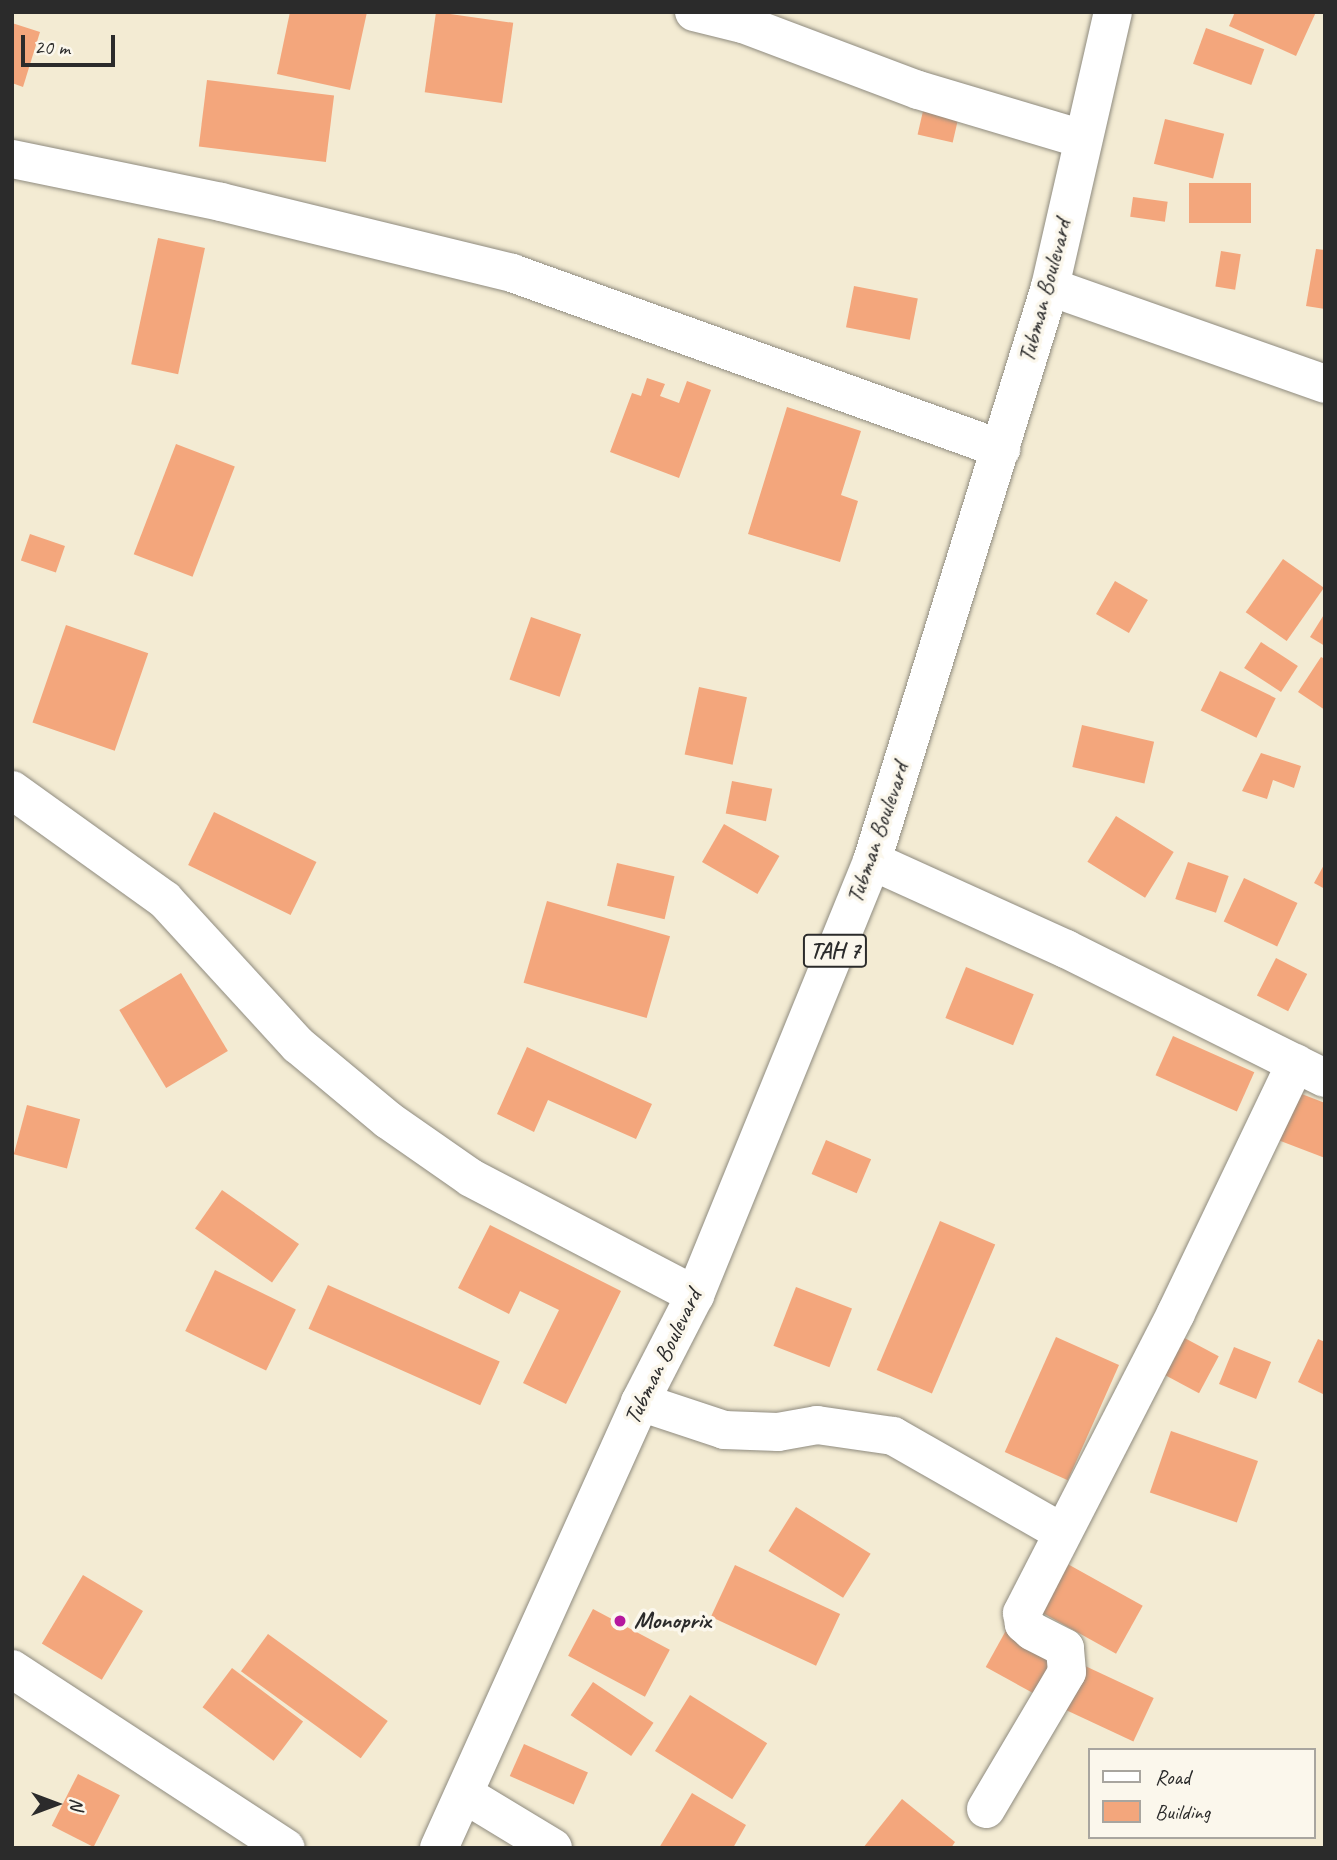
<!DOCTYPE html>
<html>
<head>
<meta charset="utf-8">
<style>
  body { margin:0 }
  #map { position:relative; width:1337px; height:1860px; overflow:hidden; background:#f3ebd3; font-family:Caveat,sans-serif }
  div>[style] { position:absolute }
  .building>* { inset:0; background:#f3a67c; transform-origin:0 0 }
  .roads { filter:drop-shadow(0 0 2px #8f8b7f) drop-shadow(0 0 2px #8f8b7f) }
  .minor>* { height:38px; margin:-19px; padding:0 19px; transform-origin:19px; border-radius:19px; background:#fff }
  .highway>* { height:38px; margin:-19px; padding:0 19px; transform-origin:19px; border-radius:19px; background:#fff }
  .dots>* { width:19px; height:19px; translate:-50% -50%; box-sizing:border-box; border:4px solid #fbf7ec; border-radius:50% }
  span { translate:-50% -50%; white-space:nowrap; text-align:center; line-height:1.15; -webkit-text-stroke:7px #fbf7ec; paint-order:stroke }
  .shield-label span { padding:2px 5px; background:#fbf7ec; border:2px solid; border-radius:5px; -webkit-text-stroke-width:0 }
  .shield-label { font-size:23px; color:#2b2b2b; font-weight:700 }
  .street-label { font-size:24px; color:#2b2b2b }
  .poi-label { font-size:24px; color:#2b2b2b; font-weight:700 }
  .left { translate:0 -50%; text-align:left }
  .frame { position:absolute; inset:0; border:14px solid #2b2b2b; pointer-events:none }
  .legend { position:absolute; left:1088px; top:1748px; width:228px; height:91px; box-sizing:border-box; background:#fbf7ec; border:2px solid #a8a59f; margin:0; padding:9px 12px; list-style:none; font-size:21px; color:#2b2b2b }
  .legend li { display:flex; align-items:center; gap:14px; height:35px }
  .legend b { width:35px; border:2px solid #a8a59f }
  .north { position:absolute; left:21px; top:1769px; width:70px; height:70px; -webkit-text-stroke:5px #fbf7ec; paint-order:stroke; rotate:90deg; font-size:19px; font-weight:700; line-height:28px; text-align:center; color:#2b2b2b }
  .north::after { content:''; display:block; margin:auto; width:24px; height:32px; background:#2b2b2b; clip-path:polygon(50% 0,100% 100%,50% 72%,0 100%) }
  .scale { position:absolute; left:21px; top:35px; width:94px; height:32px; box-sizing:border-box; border:4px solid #2b2b2b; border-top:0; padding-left:9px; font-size:21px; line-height:24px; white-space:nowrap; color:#2b2b2b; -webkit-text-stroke:5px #fbf7ec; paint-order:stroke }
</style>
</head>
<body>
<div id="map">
  <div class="building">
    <div style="clip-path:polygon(290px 12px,367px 12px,350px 90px,277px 74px)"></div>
    <div style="left:436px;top:12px;width:78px;height:81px;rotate:8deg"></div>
    <div style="clip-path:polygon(1235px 12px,1316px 12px,1296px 56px,1229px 26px)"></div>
    <div style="clip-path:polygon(12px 23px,40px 32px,23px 87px,12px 83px)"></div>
    <div style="left:1206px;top:28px;width:62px;height:38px;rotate:20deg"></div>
    <div style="left:207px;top:80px;width:128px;height:67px;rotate:7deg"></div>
    <div style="left:923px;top:111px;width:36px;height:24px;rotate:13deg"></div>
    <div style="left:1165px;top:119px;width:61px;height:46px;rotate:14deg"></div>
    <div style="left:1251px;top:183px;width:40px;height:62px;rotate:90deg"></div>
    <div style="left:1133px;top:197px;width:35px;height:20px;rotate:8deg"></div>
    <div style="left:158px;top:238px;width:48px;height:129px;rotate:12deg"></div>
    <div style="clip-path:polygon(1316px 249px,1325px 250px,1325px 309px,1306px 306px)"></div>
    <div style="left:1221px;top:251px;width:20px;height:36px;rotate:9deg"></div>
    <div style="left:854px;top:286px;width:65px;height:42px;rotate:11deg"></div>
    <div style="clip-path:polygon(647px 378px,665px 384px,660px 396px,679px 403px,687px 381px,711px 390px,679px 478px,610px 452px,632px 393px,641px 396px)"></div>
    <div style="clip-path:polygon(787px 407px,861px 431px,841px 495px,858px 501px,840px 562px,748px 534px)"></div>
    <div style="left:176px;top:444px;width:63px;height:118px;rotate:21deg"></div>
    <div style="left:30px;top:534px;width:37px;height:28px;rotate:19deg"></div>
    <div style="left:1283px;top:559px;width:50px;height:65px;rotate:35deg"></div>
    <div style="left:1115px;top:581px;width:38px;height:38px;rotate:30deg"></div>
    <div style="clip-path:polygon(1325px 613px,1325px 646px,1310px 637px)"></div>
    <div style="left:531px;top:617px;width:53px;height:66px;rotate:19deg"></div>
    <div style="left:66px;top:625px;width:87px;height:103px;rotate:19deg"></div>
    <div style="left:1261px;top:642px;width:44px;height:31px;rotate:33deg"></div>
    <div style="clip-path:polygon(1321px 657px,1325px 659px,1325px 710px,1298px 692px)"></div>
    <div style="left:1220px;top:671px;width:62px;height:44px;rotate:26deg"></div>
    <div style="left:699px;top:687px;width:49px;height:69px;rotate:12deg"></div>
    <div style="left:1082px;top:725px;width:74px;height:43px;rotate:13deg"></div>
    <div style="clip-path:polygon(1261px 753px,1301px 766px,1294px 788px,1273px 780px,1267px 799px,1242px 791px)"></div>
    <div style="left:732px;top:781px;width:41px;height:33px;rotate:11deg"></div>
    <div style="left:214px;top:812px;width:114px;height:59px;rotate:26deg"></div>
    <div style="left:1116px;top:816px;width:68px;height:54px;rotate:32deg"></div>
    <div style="left:724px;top:824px;width:64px;height:44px;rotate:30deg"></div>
    <div style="left:1188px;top:862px;width:43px;height:39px;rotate:19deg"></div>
    <div style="left:617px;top:863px;width:59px;height:44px;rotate:13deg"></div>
    <div style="clip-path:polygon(1325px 863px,1325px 889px,1314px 883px)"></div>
    <div style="left:1244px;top:878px;width:59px;height:48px;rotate:25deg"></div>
    <div style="left:547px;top:901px;width:128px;height:85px;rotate:16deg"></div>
    <div style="left:1276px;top:958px;width:35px;height:42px;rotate:27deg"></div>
    <div style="left:966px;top:967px;width:73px;height:55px;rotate:22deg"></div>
    <div style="left:181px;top:973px;width:91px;height:72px;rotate:59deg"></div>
    <div style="left:1173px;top:1036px;width:89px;height:43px;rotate:24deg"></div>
    <div style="clip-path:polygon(527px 1047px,652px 1104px,636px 1139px,548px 1100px,534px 1132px,497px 1114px)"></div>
    <div style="clip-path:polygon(1294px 1091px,1325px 1103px,1325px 1158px,1278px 1140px)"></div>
    <div style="left:27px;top:1105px;width:55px;height:51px;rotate:15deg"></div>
    <div style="left:826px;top:1140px;width:49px;height:37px;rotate:23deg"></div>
    <div style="left:222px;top:1190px;width:94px;height:47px;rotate:35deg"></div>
    <div style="left:940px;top:1221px;width:60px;height:162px;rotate:23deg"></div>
    <div style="clip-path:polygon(490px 1225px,621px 1291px,566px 1404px,523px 1383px,559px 1310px,520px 1291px,509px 1314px,458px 1288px)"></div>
    <div style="left:215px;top:1270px;width:90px;height:68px;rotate:26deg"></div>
    <div style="left:328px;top:1285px;width:188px;height:48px;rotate:24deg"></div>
    <div style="left:796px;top:1287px;width:60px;height:63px;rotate:21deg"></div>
    <div style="left:1179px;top:1335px;width:45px;height:42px;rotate:28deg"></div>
    <div style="left:1056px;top:1337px;width:69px;height:126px;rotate:24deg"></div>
    <div style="clip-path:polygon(1318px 1339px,1325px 1342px,1325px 1395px,1298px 1382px)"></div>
    <div style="left:1234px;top:1347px;width:40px;height:40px;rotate:22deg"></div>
    <div style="left:1171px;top:1431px;width:92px;height:65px;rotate:19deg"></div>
    <div style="left:796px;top:1507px;width:88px;height:52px;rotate:32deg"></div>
    <div style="left:1064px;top:1562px;width:90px;height:55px;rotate:29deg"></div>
    <div style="left:735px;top:1565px;width:116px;height:57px;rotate:25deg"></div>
    <div style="left:83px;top:1575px;width:70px;height:80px;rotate:31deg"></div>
    <div style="left:593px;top:1609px;width:87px;height:53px;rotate:28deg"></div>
    <div style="left:1009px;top:1625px;width:58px;height:48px;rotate:29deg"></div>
    <div style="left:268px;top:1634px;width:148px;height:46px;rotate:36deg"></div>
    <div style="left:1083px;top:1665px;width:78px;height:48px;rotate:25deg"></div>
    <div style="left:232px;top:1668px;width:89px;height:49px;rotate:37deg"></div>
    <div style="left:593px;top:1682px;width:73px;height:40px;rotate:34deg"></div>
    <div style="left:690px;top:1695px;width:91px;height:66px;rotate:32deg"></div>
    <div style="left:524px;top:1744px;width:70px;height:35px;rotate:24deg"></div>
    <div style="left:78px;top:1774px;width:47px;height:58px;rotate:27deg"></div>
    <div style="clip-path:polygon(692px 1793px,746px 1825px,733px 1848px,659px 1848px)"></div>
    <div style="clip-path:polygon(902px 1799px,955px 1842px,951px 1848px,863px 1848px)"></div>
  </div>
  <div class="roads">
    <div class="minor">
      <div style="left:694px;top:12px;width:50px;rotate:13.8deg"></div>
      <div style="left:743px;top:24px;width:187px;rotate:20.7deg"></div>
      <div style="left:918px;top:90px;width:171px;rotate:16.6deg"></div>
      <div style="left:12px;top:159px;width:213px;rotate:11.6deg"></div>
      <div style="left:221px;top:202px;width:300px;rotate:13.7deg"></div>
      <div style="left:512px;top:273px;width:520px;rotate:19.79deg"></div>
      <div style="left:1050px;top:287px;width:292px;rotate:19.4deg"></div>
      <div style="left:12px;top:790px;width:188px;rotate:35.7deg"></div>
      <div style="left:165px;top:900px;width:197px;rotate:47.5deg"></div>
      <div style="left:298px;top:1045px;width:117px;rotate:39.8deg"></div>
      <div style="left:388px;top:1120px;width:101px;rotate:34.9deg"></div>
      <div style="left:471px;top:1178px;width:253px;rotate:27.6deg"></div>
      <div style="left:872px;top:861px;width:213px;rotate:24.4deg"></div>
      <div style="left:1066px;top:949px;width:289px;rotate:26.5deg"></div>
      <div style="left:640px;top:1402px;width:89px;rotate:18.4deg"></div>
      <div style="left:724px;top:1430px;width:54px;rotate:2.1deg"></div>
      <div style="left:778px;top:1432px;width:40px;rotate:-10deg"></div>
      <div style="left:817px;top:1425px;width:77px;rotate:8.2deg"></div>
      <div style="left:893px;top:1436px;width:193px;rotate:29.7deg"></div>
      <div style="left:12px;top:1669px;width:327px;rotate:33.2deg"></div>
      <div style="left:464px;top:1794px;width:104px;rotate:31.2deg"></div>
      <div style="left:986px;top:1809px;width:159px;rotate:-59.4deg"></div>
      <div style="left:1067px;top:1672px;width:24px;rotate:-95deg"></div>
      <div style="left:1065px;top:1648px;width:37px;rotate:-153deg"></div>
      <div style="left:1032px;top:1631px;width:11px;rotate:-139deg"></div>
      <div style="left:1024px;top:1624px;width:11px;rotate:-100deg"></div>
      <div style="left:1022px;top:1613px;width:337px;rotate:-62.8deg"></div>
      <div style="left:1176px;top:1313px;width:277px;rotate:-64.4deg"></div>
    </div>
    <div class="highway">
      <div style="left:439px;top:1848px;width:489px;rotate:-65.7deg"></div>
      <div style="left:640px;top:1402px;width:120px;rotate:-62.8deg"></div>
      <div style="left:695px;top:1295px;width:469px;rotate:-67.8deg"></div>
      <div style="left:872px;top:861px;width:601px;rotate:-72.77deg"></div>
      <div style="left:1050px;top:287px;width:282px;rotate:-77.1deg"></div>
    </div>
  </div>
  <div class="dots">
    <div style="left:620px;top:1621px;background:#b5179e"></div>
  </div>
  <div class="shield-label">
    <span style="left:835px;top:951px">TAH 7</span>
  </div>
  <div class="street-label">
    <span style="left:1045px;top:291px;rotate:-75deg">Tubman Boulevard</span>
    <span style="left:878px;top:833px;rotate:-71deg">Tubman Boulevard</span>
    <span style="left:663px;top:1357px;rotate:-64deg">Tubman Boulevard</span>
  </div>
  <div class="poi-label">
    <span class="left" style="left:634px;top:1621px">Monoprix</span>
  </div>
  <div class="frame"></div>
  <ul class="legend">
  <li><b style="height:9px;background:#fff"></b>Road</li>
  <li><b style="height:19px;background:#f3a67c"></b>Building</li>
  </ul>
  <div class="north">N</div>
  <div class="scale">20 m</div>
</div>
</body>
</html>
